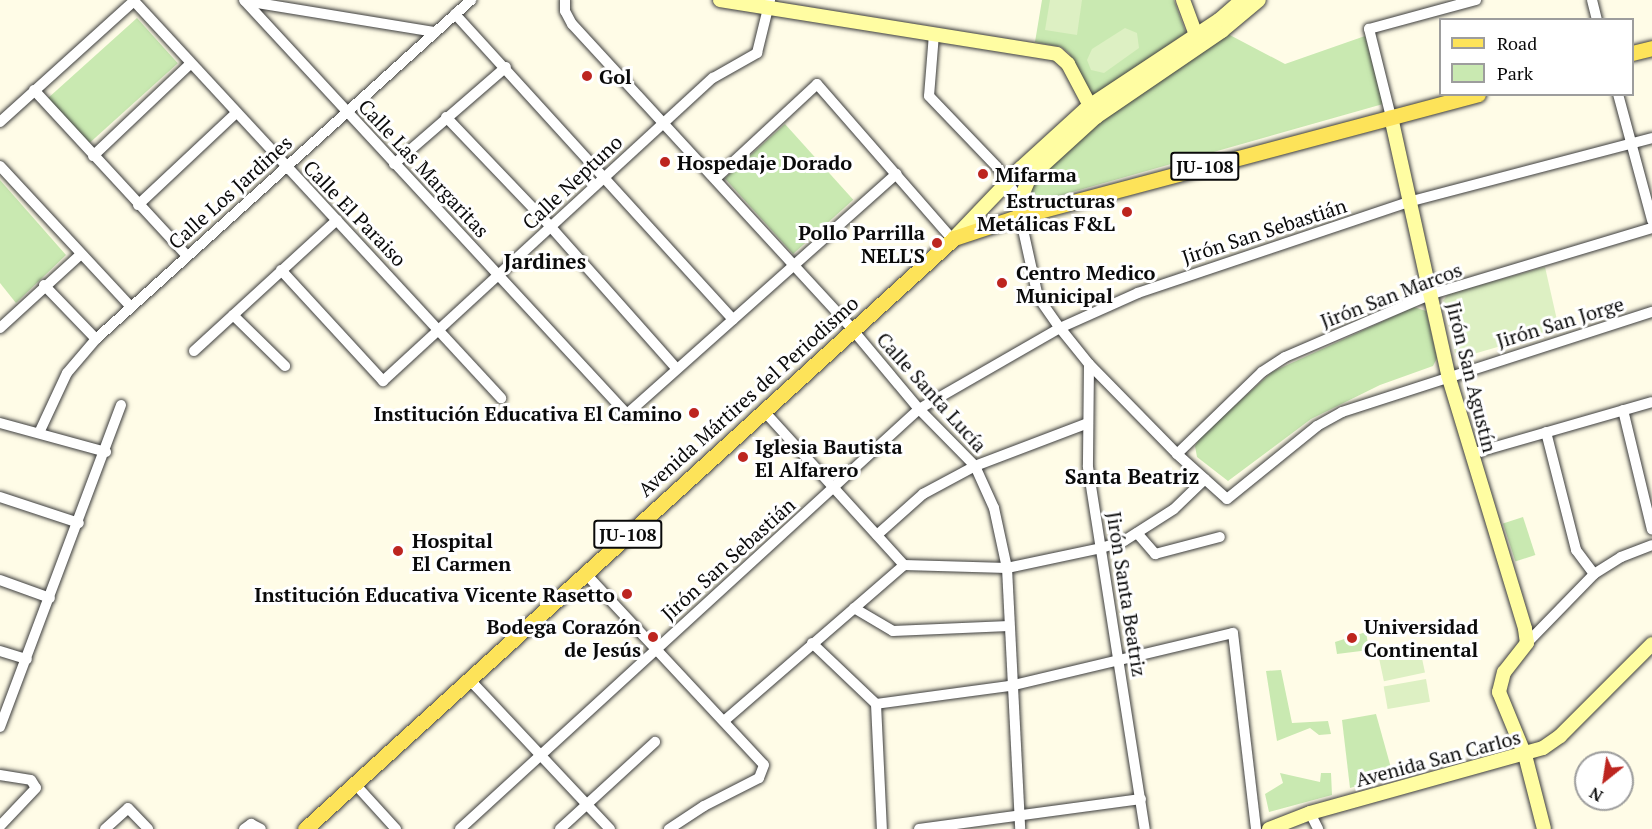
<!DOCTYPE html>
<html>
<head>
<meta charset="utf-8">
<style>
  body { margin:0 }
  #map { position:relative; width:1652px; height:829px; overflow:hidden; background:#fffce7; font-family:"PT Serif",serif }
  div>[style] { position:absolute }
  .green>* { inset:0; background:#c9e9b1; transform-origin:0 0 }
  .pitch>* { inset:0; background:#ddf0c3; transform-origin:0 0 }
  .roads { filter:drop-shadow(0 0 2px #3d3d3d) drop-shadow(0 0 2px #3d3d3d) }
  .street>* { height:10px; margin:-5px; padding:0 5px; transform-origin:5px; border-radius:5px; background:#fff }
  .secondary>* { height:14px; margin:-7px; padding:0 7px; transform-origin:7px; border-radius:7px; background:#fffda2 }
  .primary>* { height:15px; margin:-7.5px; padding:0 7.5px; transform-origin:7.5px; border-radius:7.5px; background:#fde359 }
  .dots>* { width:16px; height:16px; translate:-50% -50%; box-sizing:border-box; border:3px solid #fff; border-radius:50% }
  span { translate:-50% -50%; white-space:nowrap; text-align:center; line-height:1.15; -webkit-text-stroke:6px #fff; paint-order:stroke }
  .shield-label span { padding:2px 4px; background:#fff; border:2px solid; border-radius:4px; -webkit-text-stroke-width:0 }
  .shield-label { font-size:18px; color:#0a0a0a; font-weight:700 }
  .poi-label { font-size:20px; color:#0a0a0a; font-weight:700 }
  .left { translate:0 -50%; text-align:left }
  .right { translate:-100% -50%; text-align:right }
  .street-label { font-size:20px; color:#0a0a0a }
  .neighbourhood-label { font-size:21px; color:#0a0a0a; font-weight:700 }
  .legend { position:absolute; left:1439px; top:18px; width:195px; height:78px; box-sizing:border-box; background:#fff; border:2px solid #9d9d9d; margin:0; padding:8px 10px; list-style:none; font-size:18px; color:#0a0a0a }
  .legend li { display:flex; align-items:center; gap:12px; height:30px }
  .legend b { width:30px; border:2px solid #9d9d9d }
  .north { position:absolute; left:1574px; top:751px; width:60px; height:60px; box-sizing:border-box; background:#fff; border:2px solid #9d9d9d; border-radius:50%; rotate:210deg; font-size:16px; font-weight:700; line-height:24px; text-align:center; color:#0a0a0a }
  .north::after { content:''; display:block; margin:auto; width:21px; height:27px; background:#bd251f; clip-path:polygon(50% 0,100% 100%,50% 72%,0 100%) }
</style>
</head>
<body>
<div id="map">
  <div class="green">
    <div style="clip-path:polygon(1042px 0,1174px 0,1186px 33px,1091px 97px,1069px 53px,1061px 47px,1035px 42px)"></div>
    <div style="left:137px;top:18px;width:61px;height:120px;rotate:48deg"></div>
    <div style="clip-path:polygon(1226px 33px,1285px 64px,1365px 36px,1383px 104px,1044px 200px,1032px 192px,1031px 180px,1091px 126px)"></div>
    <div style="left:785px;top:124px;width:102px;height:81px;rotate:48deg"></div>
    <div style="clip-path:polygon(0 180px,66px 255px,16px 303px,0 283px)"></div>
    <div style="clip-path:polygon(1414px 307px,1426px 311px,1437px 358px,1433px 366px,1380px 385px,1311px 419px,1228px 481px,1197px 457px,1195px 446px,1201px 436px,1272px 372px)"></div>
    <div style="left:1523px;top:517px;width:40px;height:21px;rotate:72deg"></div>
    <div style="clip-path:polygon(1366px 632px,1369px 650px,1337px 654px,1335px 642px)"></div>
    <div style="clip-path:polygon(1281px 670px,1292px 723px,1328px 721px,1331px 734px,1319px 735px,1310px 728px,1277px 741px,1266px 671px)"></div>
    <div style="clip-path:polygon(1376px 714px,1393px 775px,1350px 788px,1342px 720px)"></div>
    <div style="clip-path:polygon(1280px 773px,1320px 782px,1321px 773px,1331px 773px,1332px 795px,1269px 812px,1265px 794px,1283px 783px)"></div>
  </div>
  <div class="pitch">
    <div style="clip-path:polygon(1050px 0,1082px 0,1077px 35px,1045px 30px)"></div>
    <div style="clip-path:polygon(1125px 28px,1137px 33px,1139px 48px,1104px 73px,1091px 70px,1087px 60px,1092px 49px)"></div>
    <div style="clip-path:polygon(1545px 267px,1559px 329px,1463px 357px,1455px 353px,1443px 301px,1448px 294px)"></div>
    <div style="left:1420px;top:649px;width:24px;height:42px;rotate:78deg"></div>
    <div style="left:1426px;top:679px;width:23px;height:43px;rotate:80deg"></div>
  </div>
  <div class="roads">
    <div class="street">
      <div style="left:244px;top:0;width:564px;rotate:47.23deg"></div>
      <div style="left:627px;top:414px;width:361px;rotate:-41.7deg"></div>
      <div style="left:565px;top:0;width:11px;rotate:90deg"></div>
      <div style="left:565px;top:11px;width:15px;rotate:62deg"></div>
      <div style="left:572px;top:24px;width:414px;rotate:47.4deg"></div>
      <div style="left:852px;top:329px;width:104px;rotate:50.1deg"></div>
      <div style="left:919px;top:409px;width:80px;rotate:45.5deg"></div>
      <div style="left:975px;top:466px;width:46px;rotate:65.7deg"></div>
      <div style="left:994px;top:508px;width:61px;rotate:77.8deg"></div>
      <div style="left:1007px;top:568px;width:261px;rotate:87.1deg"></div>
      <div style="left:1592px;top:0;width:21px;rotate:76deg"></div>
      <div style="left:134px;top:1px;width:541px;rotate:47.25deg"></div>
      <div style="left:245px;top:1px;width:193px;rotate:9.3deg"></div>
      <div style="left:455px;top:14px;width:413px;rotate:47.7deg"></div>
      <div style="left:934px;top:34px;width:62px;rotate:94.6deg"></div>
      <div style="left:929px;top:96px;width:98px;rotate:46.2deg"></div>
      <div style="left:997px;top:167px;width:40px;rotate:55.1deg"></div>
      <div style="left:34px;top:90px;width:226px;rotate:47.3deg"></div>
      <div style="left:1618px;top:94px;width:131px;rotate:74.9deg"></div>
      <div style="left:446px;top:117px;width:151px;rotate:46.3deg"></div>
      <div style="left:550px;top:226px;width:191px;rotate:48.4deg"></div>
      <div style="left:1391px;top:117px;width:91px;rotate:-104deg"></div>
      <div style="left:1369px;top:29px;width:111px;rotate:-15.2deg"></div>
      <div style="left:0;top:122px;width:182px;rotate:-42.1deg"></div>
      <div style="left:93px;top:156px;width:134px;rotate:-43.5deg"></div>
      <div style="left:394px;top:164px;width:148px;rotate:-40.9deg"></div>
      <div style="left:0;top:166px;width:192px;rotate:47.1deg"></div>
      <div style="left:716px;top:178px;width:138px;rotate:-42.9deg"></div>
      <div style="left:817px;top:84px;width:206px;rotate:48.9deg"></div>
      <div style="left:138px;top:205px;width:134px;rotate:-43.2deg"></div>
      <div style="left:1020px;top:216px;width:83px;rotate:77.5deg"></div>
      <div style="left:1038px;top:297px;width:38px;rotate:55deg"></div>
      <div style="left:1060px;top:328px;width:46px;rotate:51.1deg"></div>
      <div style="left:1089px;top:364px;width:126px;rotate:45.6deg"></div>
      <div style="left:1177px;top:454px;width:67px;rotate:42deg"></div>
      <div style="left:1227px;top:499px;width:116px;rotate:-39deg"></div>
      <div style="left:1317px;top:426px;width:29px;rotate:-29deg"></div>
      <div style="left:1342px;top:412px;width:326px;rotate:-17.9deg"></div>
      <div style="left:281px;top:270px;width:151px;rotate:47.4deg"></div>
      <div style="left:383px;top:381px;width:448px;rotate:-42.6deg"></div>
      <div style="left:713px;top:78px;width:51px;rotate:-29.6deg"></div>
      <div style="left:757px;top:53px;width:55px;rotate:-76.2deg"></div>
      <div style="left:44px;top:285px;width:75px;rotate:46.1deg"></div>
      <div style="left:233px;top:315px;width:73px;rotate:44.4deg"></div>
      <div style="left:0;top:328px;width:110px;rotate:-42.4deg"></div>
      <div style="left:194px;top:351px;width:194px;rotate:-42.5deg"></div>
      <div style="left:1089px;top:364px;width:103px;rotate:90.6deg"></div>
      <div style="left:1088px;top:467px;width:366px;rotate:81.1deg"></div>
      <div style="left:763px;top:410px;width:210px;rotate:47.7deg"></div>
      <div style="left:904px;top:565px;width:103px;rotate:1.7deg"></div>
      <div style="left:1007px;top:568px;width:96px;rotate:-12deg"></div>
      <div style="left:1101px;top:548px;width:24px;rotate:-17deg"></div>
      <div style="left:1124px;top:541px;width:59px;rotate:-32.6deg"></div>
      <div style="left:1174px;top:509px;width:43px;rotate:-44.1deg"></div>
      <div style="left:1623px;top:410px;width:123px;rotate:76.4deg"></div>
      <div style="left:0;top:423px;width:110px;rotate:15.3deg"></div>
      <div style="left:1546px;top:432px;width:122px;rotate:75.7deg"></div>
      <div style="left:1576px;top:550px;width:30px;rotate:53deg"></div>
      <div style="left:39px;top:433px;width:66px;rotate:-65deg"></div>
      <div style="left:67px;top:373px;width:45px;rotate:-49.5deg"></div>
      <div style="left:96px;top:339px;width:506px;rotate:-42.11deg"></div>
      <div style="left:1177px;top:454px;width:118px;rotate:-44deg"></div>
      <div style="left:1262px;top:372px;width:27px;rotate:-33deg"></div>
      <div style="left:1285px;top:357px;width:160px;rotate:-23.2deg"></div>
      <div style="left:1432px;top:294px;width:230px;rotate:-16.7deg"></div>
      <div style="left:1471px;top:454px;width:188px;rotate:-16deg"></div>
      <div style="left:0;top:497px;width:83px;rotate:18.2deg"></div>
      <div style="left:1137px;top:533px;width:28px;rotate:49deg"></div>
      <div style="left:1155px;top:554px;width:67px;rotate:-14.7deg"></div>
      <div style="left:877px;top:535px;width:62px;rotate:-41.7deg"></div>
      <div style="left:923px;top:494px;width:59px;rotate:-28.3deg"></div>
      <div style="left:975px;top:466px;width:121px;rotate:-20.8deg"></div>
      <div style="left:585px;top:573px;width:262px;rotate:47deg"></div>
      <div style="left:764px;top:765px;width:14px;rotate:111deg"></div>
      <div style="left:759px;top:778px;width:62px;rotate:153deg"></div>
      <div style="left:704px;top:806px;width:42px;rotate:146.7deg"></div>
      <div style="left:0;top:580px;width:53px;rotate:19.8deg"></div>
      <div style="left:854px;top:608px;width:45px;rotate:30.5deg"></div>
      <div style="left:893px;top:631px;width:116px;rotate:-2.5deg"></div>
      <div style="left:812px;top:643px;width:88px;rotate:43.6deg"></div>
      <div style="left:876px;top:704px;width:125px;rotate:87.3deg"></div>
      <div style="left:1527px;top:643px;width:96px;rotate:-45.8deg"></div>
      <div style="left:1594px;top:574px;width:32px;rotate:-32deg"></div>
      <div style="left:1621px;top:557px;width:33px;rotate:-21deg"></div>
      <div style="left:0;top:651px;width:28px;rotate:17deg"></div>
      <div style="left:469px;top:679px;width:206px;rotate:46.8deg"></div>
      <div style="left:876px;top:704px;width:135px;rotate:-7.7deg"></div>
      <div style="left:1010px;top:686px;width:229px;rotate:-13.4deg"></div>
      <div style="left:1233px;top:633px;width:197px;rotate:83.3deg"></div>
      <div style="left:724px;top:721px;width:238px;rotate:-40.9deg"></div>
      <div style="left:0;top:727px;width:344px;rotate:-69.4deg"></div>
      <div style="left:0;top:775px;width:31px;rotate:9deg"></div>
      <div style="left:31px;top:780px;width:9px;rotate:58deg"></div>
      <div style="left:36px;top:788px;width:52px;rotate:133.5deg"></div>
      <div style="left:355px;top:784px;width:61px;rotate:47.7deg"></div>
      <div style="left:1310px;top:813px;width:18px;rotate:63deg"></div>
      <div style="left:105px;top:829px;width:31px;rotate:-42deg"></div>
      <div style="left:128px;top:808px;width:29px;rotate:46deg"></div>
      <div style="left:244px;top:829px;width:9px;rotate:-36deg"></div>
      <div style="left:251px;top:824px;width:11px;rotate:27deg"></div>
      <div style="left:460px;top:829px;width:622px;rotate:-42.46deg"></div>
      <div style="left:919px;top:409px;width:163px;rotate:-29.9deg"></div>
      <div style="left:1060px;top:328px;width:85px;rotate:-24.2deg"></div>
      <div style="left:1138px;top:293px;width:289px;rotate:-18.6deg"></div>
      <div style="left:1412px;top:201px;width:248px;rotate:-14.7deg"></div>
      <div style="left:560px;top:829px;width:129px;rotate:-42.5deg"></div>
      <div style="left:919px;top:829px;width:224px;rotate:-7.7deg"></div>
    </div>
    <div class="secondary">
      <div style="left:720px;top:0;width:341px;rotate:9.1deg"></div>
      <div style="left:1057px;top:54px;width:15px;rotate:42deg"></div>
      <div style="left:1068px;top:64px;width:60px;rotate:62.2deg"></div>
      <div style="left:1183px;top:0;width:46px;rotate:69.6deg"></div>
      <div style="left:1391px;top:117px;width:264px;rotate:77.5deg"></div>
      <div style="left:1448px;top:375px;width:265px;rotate:73.1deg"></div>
      <div style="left:1525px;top:629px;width:14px;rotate:82deg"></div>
      <div style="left:1527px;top:643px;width:37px;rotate:128deg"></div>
      <div style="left:1504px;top:672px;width:21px;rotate:104deg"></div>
      <div style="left:1499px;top:692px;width:68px;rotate:67.6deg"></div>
      <div style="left:1525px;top:755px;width:76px;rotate:75.6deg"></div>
      <div style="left:1020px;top:216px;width:16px;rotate:-90deg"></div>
      <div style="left:1020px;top:200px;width:25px;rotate:-67deg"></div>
      <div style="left:1030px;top:177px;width:89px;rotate:-42.3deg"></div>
      <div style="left:1096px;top:117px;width:153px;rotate:-34.3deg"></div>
      <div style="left:1222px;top:31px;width:48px;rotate:-40deg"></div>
      <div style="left:954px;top:238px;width:97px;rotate:-46.3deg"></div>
      <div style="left:1021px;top:168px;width:92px;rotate:-42.4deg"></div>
      <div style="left:1089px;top:106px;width:156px;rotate:-33.5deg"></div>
      <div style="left:1219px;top:20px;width:30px;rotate:-41deg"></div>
      <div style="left:1269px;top:829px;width:44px;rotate:-21.3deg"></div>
      <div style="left:1310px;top:813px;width:242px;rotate:-15.6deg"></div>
      <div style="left:1543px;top:748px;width:21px;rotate:-35deg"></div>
      <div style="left:1560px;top:736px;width:130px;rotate:-45deg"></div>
    </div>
    <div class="primary">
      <div style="left:1632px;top:53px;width:21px;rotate:-14deg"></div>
      <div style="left:305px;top:829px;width:878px;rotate:-42.32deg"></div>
      <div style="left:954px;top:238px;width:70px;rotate:-18.4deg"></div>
      <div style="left:1020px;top:216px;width:474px;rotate:-14.9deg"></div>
    </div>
  </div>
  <div class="dots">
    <div style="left:587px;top:76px;background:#bd251f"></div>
    <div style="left:665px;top:162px;background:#bd251f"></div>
    <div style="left:983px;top:174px;background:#bd251f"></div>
    <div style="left:1127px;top:212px;background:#bd251f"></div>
    <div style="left:937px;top:243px;background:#bd251f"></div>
    <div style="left:1002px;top:283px;background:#bd251f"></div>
    <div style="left:694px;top:413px;background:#bd251f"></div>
    <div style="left:743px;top:457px;background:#bd251f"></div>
    <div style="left:398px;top:551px;background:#bd251f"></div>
    <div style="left:627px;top:594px;background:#bd251f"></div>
    <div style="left:653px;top:637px;background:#bd251f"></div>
    <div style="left:1352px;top:638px;background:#bd251f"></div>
  </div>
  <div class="shield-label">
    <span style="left:1205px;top:166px">JU-108</span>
    <span style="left:628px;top:534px">JU-108</span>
  </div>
  <div class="poi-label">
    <span class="left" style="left:599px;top:76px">Gol</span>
    <span class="left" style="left:677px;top:162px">Hospedaje Dorado</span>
    <span class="left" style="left:995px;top:174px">Mifarma</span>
    <span class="right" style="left:1115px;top:212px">Estructuras<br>Metálicas F&amp;L</span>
    <span class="right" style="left:925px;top:244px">Pollo Parrilla<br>NELL'S</span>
    <span class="left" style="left:1016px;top:284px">Centro Medico<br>Municipal</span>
    <span class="right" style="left:682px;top:413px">Institución Educativa El Camino</span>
    <span class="left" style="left:755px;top:458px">Iglesia Bautista<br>El Alfarero</span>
    <span class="left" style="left:412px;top:552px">Hospital<br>El Carmen</span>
    <span class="right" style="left:615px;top:594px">Institución Educativa Vicente Rasetto</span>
    <span class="right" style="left:641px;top:638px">Bodega Corazón<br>de Jesús</span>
    <span class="left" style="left:1364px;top:638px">Universidad<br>Continental</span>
  </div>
  <div class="street-label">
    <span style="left:424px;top:168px;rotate:47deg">Calle Las Margaritas</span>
    <span style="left:572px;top:182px;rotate:-43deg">Calle Neptuno</span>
    <span style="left:230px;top:192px;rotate:-42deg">Calle Los Jardines</span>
    <span style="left:355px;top:213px;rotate:46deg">Calle El Paraiso</span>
    <span style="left:1264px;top:231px;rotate:-18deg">Jirón San Sebastián</span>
    <span style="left:1391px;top:295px;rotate:-21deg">Jirón San Marcos</span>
    <span style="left:1560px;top:322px;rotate:-17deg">Jirón San Jorge</span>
    <span style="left:1472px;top:377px;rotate:76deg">Jirón San Agustín</span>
    <span style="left:932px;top:392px;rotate:48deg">Calle Santa Lucía</span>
    <span style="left:748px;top:396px;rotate:-42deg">Avenida Mártires del Periodismo</span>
    <span style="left:728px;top:559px;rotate:-42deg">Jirón San Sebastián</span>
    <span style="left:1127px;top:594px;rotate:81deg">Jirón Santa Beatriz</span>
    <span style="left:1438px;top:758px;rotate:-15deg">Avenida San Carlos</span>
  </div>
  <div class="neighbourhood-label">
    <span style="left:545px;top:261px">Jardines</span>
    <span style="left:1132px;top:476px">Santa Beatriz</span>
  </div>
  <ul class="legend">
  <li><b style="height:8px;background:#fde359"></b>Road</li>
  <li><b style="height:16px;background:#c9e9b1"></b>Park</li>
  </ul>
  <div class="north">N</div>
</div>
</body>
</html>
